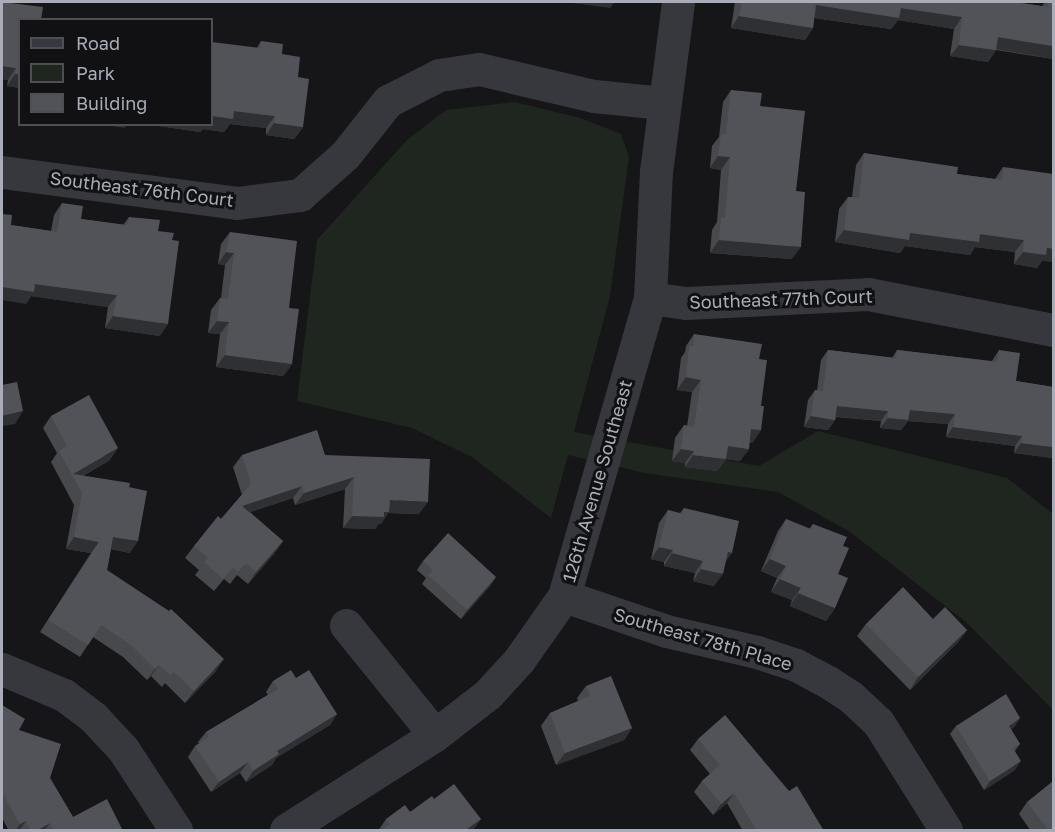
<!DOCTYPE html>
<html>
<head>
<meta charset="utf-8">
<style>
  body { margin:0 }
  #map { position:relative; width:1055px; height:832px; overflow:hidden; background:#161618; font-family:"Golos Text",sans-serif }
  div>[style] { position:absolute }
  .green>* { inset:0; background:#1e261f }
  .minor>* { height:33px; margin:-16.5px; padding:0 16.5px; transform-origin:16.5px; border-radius:16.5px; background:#37383d }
  .wall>* { inset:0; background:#47494d }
  .shaded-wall>* { inset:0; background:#2f3033 }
  .building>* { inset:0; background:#525359 }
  span { translate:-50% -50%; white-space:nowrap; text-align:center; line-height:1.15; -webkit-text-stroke:6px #111113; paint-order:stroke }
  .street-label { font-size:18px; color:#a8adb8 }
  .frame { position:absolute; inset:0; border:3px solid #a8adb8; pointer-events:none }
  .legend { position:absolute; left:18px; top:18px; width:195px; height:108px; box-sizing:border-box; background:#111113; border:2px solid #4d4f55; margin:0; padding:8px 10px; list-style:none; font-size:18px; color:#a8adb8 }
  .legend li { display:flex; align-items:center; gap:12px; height:30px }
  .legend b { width:30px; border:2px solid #4d4f55 }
</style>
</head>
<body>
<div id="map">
  <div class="green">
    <div style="clip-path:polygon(515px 102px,580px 118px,621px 134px,629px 157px,610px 296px,574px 432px,759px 466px,818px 431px,1007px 478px,1053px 514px,1053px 710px,967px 623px,849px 531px,778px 492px,645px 473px,568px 455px,551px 518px,472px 457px,412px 428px,297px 401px,317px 240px,407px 140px,446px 110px)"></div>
  </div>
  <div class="minor">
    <div style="left:2px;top:172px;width:237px;rotate:7.5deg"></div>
    <div style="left:237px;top:203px;width:64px;rotate:-7.2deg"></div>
    <div style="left:300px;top:195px;width:60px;rotate:-41.6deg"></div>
    <div style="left:345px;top:155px;width:69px;rotate:-51.5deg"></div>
    <div style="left:388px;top:101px;width:57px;rotate:-27deg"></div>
    <div style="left:439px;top:75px;width:40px;rotate:-8.5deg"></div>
    <div style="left:479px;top:69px;width:118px;rotate:13.2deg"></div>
    <div style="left:594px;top:96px;width:69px;rotate:5.8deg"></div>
    <div style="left:650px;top:298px;width:36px;rotate:8deg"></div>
    <div style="left:686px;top:303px;width:182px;rotate:-2.8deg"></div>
    <div style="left:868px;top:294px;width:189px;rotate:11deg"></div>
    <div style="left:564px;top:596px;width:108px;rotate:18.9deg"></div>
    <div style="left:666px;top:631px;width:93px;rotate:13deg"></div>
    <div style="left:757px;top:652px;width:41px;rotate:18.4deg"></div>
    <div style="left:796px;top:665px;width:36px;rotate:28deg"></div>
    <div style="left:828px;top:682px;width:27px;rotate:33deg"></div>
    <div style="left:851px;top:697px;width:37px;rotate:43deg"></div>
    <div style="left:878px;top:722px;width:128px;rotate:57.8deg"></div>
    <div style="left:346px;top:625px;width:141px;rotate:51deg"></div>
    <div style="left:2px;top:669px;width:67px;rotate:22.8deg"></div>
    <div style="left:64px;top:695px;width:38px;rotate:37deg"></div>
    <div style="left:94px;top:718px;width:42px;rotate:46.9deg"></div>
    <div style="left:123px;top:749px;width:97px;rotate:56.8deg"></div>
    <div style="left:286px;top:830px;width:177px;rotate:-32.5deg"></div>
    <div style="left:435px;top:735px;width:67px;rotate:-37.7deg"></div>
    <div style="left:488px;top:694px;width:46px;rotate:-47.6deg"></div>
    <div style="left:519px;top:660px;width:78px;rotate:-54.9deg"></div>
    <div style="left:564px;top:596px;width:310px;rotate:-73.9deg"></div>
    <div style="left:650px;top:298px;width:126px;rotate:-87.3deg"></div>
    <div style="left:656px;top:172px;width:171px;rotate:-82.6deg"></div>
  </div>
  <div class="wall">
    <div style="clip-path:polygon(2px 2px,41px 20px,20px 88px,7px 86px,8px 80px,2px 79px)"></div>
    <div style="clip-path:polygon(735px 2px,1015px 2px,1042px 6px,1045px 2px,1053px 2px,1053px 59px,996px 50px,988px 62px,950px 56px,954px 29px,898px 20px,891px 29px,814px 18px,813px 28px,805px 40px,731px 28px)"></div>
    <div style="clip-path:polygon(261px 41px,282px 54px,298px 77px,303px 127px,294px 139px,266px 135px,266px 128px,230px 124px,224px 132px,203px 129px,200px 132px,145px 124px,212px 124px)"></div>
    <div style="clip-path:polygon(731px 90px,760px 106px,796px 191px,792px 259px,710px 253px,712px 230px,717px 222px,721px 170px,710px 168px,712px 146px,719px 137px,723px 102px)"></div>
    <div style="clip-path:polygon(864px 153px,957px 174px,995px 179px,1003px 167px,1042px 261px,1037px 268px,1014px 264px,1015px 252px,975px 247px,970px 255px,905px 246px,900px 253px,835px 242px,839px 209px,848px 197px,852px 197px,856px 165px)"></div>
    <div style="clip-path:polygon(62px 203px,81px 219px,123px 225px,129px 217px,158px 231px,160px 336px,105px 328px,108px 307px,31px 296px,26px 304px,11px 225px,51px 231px,54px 215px)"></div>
    <div style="clip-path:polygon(230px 232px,289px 308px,292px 364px,283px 376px,216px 367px,220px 334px,208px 333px,211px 310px,220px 298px,221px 298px,225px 265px,218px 264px,221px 244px)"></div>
    <div style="clip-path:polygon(694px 334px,759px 359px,761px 430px,752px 443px,749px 442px,749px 449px,740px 461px,726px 459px,717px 471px,685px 467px,685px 463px,672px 461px,675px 438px,684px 425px,687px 426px,692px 392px,677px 390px,681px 358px,685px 352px,686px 346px)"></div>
    <div style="clip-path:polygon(828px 350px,892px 358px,897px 350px,992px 361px,999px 350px,1016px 381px,1053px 387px,1053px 458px,1014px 453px,1015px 446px,946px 437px,948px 424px,908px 421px,901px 430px,880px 428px,881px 421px,836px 417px,835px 420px,828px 430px,804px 427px,808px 400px,815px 390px,817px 390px,821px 360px)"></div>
    <div style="clip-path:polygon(51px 416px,110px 460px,83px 476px,129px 487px,130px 553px,111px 549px,107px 570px,216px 671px,185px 703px,165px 683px,162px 687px,151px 676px,147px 680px,123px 657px,93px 637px,80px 657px,40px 632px,91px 553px,66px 549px,74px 505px,51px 462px,57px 453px,43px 428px)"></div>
    <div style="clip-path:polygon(242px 455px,325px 455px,419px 514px,388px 513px,381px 524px,379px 524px,375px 529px,343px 528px,345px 489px,295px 505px,293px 498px,250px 512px,283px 541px,274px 554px,248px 584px,237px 575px,230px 584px,224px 579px,214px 591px,195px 575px,199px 570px,185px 558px,194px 546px,221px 519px,242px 495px,233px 467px)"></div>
    <div style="clip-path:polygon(684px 508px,725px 562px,714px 586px,693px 581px,695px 573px,664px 566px,664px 562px,651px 559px,659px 523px,668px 510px,680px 513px)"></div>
    <div style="clip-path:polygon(786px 519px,809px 529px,813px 524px,843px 546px,838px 574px,835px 608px,826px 621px,790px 606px,792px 600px,771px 592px,777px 578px,761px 571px,778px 531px)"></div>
    <div style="clip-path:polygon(423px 561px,496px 577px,490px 586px,461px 619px,422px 584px,426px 578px,417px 570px)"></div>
    <div style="clip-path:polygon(933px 619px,967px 630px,958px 642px,910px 690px,857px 636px,866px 624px)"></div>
    <div style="clip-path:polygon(296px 678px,337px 714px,330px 725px,276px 758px,272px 765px,246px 782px,240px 773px,211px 792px,188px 757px,195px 746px,199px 744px,198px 742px,206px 732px,268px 695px,266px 692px,273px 681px)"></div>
    <div style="clip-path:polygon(586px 686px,632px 728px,624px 740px,556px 765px,541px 726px,550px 713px,578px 701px,577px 698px)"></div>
    <div style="clip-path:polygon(2px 705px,50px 778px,73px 817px,123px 831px,9px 831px,2px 818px)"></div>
    <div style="clip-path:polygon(1020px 718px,1014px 727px,1011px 729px,1020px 744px,1015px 751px,1015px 770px,984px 790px,950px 734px,956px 726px)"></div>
    <div style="clip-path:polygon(698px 739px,789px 791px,824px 831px,743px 831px,727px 803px,713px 815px,694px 792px,702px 781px,710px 774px,690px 750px)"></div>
    <div style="clip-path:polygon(434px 799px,481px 819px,472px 831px,378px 831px,386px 819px,410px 812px)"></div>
    <div style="clip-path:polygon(1027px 802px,1053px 831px,1031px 831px,1019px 814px)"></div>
  </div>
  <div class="shaded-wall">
    <div style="clip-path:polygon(565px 2px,615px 2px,610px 8px)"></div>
    <div style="clip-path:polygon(816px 5px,901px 8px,962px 17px,954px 29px,898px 20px,891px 29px,808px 17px)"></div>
    <div style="clip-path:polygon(739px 16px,813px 28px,805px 40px,731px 28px)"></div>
    <div style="clip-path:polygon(998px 37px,1053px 46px,1053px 59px,990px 48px)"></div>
    <div style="clip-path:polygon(959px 45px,996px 50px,988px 62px,950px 56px)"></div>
    <div style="clip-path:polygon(2px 66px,16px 68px,8px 80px,2px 79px)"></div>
    <div style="clip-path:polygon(15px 74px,20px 74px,20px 88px,7px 86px)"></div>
    <div style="clip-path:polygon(234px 111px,275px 116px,266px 128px,230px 124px,224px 132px,203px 129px,200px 132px,145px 124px,212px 124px,212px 116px)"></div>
    <div style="clip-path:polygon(274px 123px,303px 127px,294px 139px,266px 135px)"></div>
    <div style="clip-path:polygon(105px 124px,127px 124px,125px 128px,104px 125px)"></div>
    <div style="clip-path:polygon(718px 156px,730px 157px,721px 170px,710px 168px)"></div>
    <div style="clip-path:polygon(844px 230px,980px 234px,1024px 240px,1015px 252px,975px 247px,970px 255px,905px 246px,900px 253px,835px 242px)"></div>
    <div style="clip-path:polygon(719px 240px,801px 247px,792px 259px,710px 253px)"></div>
    <div style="clip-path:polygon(1047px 248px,1053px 249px,1053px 262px,1042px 261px,1037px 268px,1014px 264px,1023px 252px)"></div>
    <div style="clip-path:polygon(226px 252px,234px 253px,225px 265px,218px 264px)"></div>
    <div style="clip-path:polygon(35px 284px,117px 295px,108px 307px,31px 296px,26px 304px,2px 300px,2px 287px)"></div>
    <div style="clip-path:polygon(113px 316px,168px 324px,160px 336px,105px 328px)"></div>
    <div style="clip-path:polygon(217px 321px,229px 322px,220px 334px,208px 333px)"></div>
    <div style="clip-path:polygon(225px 355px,292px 364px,283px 376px,216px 367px)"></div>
    <div style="clip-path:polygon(686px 377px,701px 380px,692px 392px,677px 390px)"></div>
    <div style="clip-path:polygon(837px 406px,888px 411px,881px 421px,830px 416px)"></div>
    <div style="clip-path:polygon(910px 410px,955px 414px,948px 424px,908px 421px,901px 430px,880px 428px,888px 418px)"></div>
    <div style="clip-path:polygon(23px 411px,15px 424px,2px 426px,2px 416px)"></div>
    <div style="clip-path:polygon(811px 416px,835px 420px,828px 430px,804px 427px)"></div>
    <div style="clip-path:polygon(953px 427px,1022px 436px,1015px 446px,946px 437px)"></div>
    <div style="clip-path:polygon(751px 429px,761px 430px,752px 443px,743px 441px)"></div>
    <div style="clip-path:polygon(1021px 443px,1053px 447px,1053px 458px,1014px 453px)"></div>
    <div style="clip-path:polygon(728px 446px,749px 449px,740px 461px,719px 458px)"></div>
    <div style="clip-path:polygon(118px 448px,110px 460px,75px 480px,73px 474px)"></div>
    <div style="clip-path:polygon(681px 449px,694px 451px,685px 463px,672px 461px)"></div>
    <div style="clip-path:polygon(693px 455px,726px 459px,717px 471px,685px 467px)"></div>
    <div style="clip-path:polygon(354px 477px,345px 489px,295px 505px,304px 493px)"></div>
    <div style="clip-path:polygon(302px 486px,293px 498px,233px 518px,242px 506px)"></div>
    <div style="clip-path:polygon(390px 500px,428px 502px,419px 514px,388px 513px,381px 524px,379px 524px,375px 529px,343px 528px,352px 516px)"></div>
    <div style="clip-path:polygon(74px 537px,99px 542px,91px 553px,66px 549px)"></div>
    <div style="clip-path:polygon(113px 537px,138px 541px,130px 553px,105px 548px)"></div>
    <div style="clip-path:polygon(283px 541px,274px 554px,248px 584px,256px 572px)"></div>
    <div style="clip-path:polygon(659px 547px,673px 550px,664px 562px,651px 559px)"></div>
    <div style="clip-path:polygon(728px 552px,732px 553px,723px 565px)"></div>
    <div style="clip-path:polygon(672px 553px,703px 561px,695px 573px,664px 566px)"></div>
    <div style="clip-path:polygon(770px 559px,786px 566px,777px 578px,761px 571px)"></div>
    <div style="clip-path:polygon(701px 569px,723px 574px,714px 586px,693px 581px)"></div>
    <div style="clip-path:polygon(496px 577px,490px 586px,461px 619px,467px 610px)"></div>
    <div style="clip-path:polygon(780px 579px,801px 588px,792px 600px,771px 592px)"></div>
    <div style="clip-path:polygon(798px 593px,835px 608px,826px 621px,790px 606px)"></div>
    <div style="clip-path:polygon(967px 630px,958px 642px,910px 690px,918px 677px)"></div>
    <div style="clip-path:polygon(224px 659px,216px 671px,185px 703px,194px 691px)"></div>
    <div style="clip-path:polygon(159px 665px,151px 676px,147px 680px,155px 669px)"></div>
    <div style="clip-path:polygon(337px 714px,330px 725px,276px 758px,272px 765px,246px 782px,253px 771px,277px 751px)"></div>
    <div style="clip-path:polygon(1020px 718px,1014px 727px,1003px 735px,1009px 726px)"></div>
    <div style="clip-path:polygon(632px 728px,624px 740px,556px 765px,565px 753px)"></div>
    <div style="clip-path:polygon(1021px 761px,1015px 770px,984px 790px,990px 781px)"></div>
    <div style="clip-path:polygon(248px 762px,240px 773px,211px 792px,219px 782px)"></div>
    <div style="clip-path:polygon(734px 793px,727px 803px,713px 815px,721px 804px)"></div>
    <div style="clip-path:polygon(481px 819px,472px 831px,464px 831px)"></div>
    <div style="clip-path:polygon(26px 821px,19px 831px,15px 831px,20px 824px)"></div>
    <div style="clip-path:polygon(50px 823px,44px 831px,36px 831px)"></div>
  </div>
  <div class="building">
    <div style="clip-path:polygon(2px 2px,43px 7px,41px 20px,20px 20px,20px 74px,15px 74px,16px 68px,2px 66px)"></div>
    <div style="clip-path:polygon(742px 2px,1015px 2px,1047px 7px,1048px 2px,1053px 2px,1053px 46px,998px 37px,996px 50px,959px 45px,962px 17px,901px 8px,899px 18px,816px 5px,813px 28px,739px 16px)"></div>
    <div style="clip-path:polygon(261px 41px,283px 44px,282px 54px,300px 57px,298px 77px,309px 79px,303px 127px,274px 123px,275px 116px,234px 111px,233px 119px,212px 116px,212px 42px,260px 48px)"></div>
    <div style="clip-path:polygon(731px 90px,762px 93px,760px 106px,805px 111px,796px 191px,805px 192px,801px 247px,719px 240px,721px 218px,725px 218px,730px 157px,718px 156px,721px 134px,726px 134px)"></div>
    <div style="clip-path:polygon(864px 153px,958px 167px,957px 174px,1002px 180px,1003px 167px,1053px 174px,1053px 249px,1047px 248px,1046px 255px,1023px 252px,1024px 240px,980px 234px,979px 242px,910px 233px,909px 240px,844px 230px,848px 197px,859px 198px)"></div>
    <div style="clip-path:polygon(62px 203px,83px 206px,81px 219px,127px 225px,129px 217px,160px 220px,158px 231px,174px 233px,172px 240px,179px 241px,168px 324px,113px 316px,117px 295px,35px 284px,34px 292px,2px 287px,2px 214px,12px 215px,11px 225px,57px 232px)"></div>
    <div style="clip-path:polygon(230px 232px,297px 241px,289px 308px,299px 309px,292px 364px,225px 355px,229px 322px,217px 321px,220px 298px,228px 299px,234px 253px,226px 252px)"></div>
    <div style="clip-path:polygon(694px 334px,762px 344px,759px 359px,767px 360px,761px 406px,764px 406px,761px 430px,751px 429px,749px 449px,728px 446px,726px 459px,693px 455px,694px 451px,681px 449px,684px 425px,694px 427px,701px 380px,686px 377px,689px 346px,693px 346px)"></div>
    <div style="clip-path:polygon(828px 350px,896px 358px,897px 350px,997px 362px,999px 350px,1020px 353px,1016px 381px,1053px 387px,1053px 447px,1021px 443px,1022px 436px,953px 427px,955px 414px,910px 410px,908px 420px,888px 418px,888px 411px,837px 406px,835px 420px,811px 416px,815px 390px,823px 391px)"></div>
    <div style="clip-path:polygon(17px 382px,23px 411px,2px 416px,2px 385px)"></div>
    <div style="clip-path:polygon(89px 395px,118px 448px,73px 474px,130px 483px,129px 487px,147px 491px,138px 541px,113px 537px,107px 570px,169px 611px,171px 609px,224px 659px,194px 691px,174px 672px,170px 675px,159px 665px,155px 669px,131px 645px,101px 625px,88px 645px,48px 620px,99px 542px,74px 537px,82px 493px,59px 451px,67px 446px,51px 416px)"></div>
    <div style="clip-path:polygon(317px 430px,325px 455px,430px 459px,428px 502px,390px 500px,389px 512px,384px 512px,384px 517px,352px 516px,354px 477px,304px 493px,302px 486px,242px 506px,283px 541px,256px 572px,246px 563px,238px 572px,233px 567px,223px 579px,204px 562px,208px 558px,194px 546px,218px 516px,221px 519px,251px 484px,242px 455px)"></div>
    <div style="clip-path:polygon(684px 508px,739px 521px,732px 553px,728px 552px,723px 574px,701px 569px,703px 561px,672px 553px,673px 550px,659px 547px,668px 510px,682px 514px)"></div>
    <div style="clip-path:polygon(786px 519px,811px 529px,813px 524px,847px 537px,843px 546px,849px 548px,838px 574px,848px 578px,835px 608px,798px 593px,801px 588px,780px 579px,786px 566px,770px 559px)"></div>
    <div style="clip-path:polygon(448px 533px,496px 577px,467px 610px,428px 575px,433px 570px,423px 561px)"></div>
    <div style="clip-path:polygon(903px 587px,933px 619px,945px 607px,967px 630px,918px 677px,866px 624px)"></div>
    <div style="clip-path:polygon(291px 670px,296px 678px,309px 670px,337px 714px,277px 751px,279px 754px,253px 771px,248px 762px,219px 782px,195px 746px,209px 737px,206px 732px,278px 689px,273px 681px)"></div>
    <div style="clip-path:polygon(611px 676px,632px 728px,565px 753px,550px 713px,590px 696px,586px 686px)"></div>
    <div style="clip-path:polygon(1006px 694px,1020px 718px,1009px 726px,1020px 744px,1013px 748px,1021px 761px,990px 781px,956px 726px)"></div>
    <div style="clip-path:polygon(2px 705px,25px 719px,19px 730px,61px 744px,50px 778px,73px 817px,107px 799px,123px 831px,54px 831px,50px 823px,36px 831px,31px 831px,26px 821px,20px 824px,2px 792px)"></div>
    <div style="clip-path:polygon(725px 715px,789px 791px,797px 786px,824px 831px,757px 831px,734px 793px,721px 804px,702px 781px,720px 765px,698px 739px)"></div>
    <div style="clip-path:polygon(1053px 781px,1053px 831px,1049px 831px,1027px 802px)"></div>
    <div style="clip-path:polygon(454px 784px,481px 819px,464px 831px,380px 831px,390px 824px,386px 819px,405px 805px,410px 812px,432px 796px,434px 799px)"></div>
  </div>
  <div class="street-label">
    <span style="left:142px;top:189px;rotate:7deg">Southeast 76th Court</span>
    <span style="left:781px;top:299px;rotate:-2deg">Southeast 77th Court</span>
    <span style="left:597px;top:481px;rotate:-74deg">126th Avenue Southeast</span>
    <span style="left:703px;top:639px;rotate:16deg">Southeast 78th Place</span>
  </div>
  <div class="frame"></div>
  <ul class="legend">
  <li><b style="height:8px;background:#37383d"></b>Road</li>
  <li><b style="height:16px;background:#1e261f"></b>Park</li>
  <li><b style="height:16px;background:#525359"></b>Building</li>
  </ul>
</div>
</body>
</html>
